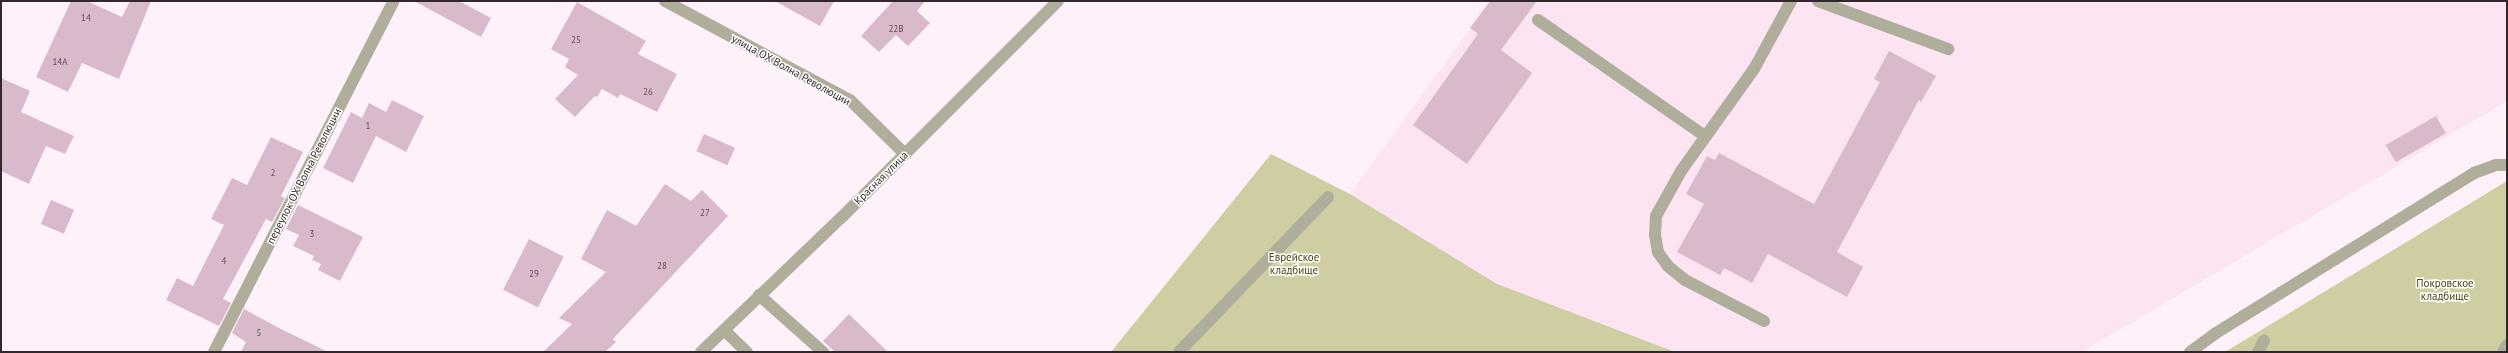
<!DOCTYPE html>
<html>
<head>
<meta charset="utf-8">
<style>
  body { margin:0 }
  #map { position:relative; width:2508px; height:353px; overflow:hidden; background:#fef1f9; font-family:"PT Sans",sans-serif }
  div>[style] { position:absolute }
  .built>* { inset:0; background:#fce4f2 }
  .green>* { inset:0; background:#cfcda2 }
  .building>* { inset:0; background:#d9bacc; transform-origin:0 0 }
  .minor>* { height:12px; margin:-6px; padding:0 6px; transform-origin:6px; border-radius:6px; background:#afae9b }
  span { translate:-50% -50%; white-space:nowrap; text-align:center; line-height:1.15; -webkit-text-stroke:3px #fff; paint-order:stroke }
  .number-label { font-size:9px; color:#5c4c56 }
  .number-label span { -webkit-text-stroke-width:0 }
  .street-label { font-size:11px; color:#33272e }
  .park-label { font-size:11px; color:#494510 }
  .frame { position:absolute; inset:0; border:2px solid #33272e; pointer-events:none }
</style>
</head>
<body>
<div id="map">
  <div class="built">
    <div style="clip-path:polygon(1490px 1px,2507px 1px,2507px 101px,2082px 352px,1675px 352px,1497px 284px,1350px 194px)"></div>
  </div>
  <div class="green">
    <div style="clip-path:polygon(1271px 154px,1350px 194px,1497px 284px,1675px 352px,1111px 352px)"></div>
    <div style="clip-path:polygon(2507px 181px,2507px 352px,2225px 352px)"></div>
  </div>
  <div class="building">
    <div style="clip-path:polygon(71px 1px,87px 1px,122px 17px,130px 1px,151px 1px,119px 79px,82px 63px,68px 92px,36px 77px)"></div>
    <div style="clip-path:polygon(414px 1px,459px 1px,491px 18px,481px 37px)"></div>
    <div style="clip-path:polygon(775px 1px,834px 1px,820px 26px)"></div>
    <div style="clip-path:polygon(893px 1px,925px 1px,917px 11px,930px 23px,908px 46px,896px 35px,879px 52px,861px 36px)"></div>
    <div style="clip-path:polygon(1490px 1px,1537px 1px,1501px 50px,1532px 73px,1467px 164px,1413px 125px,1478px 34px,1470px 28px)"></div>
    <div style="clip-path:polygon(577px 2px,646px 41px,638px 54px,677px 74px,657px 112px,620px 94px,618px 98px,602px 89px,597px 97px,595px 96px,575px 117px,555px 99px,578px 75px,565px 67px,569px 59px,551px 49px)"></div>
    <div style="clip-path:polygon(1889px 51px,1936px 76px,1921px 102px,1919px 100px,1837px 252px,1863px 267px,1847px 297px,1768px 254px,1752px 283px,1724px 268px,1720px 275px,1677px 252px,1704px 204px,1686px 194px,1707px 156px,1715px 160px,1719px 153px,1814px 204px,1880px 82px,1874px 79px)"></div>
    <div style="clip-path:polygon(1px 78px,30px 91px,21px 112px,74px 136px,65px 154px,46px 146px,29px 184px,1px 171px)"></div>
    <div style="clip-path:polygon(392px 100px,424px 116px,406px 152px,376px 136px,353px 183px,323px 168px,351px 112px,362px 118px,369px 103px,386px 112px)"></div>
    <div style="left:2436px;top:116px;width:20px;height:58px;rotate:60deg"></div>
    <div style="left:704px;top:134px;width:34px;height:19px;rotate:24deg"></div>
    <div style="clip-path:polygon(271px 137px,303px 152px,281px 196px,285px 198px,272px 222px,266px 219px,223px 299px,231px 303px,219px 326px,166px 300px,177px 278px,193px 286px,224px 225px,211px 219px,232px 178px,247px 185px)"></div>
    <div style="clip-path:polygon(665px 184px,691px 201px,702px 190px,728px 216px,613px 339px,616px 342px,605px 352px,543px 352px,572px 324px,559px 318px,606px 272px,581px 259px,607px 210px,636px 226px)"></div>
    <div style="left:51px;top:200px;width:25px;height:26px;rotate:23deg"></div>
    <div style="clip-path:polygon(298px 205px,363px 237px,340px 281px,318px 270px,321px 264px,312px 260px,314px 256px,293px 246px,299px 235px,286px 229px)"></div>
    <div style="left:529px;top:239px;width:39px;height:57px;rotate:27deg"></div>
    <div style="clip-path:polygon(244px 309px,281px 329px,328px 352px,241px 352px,246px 342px,232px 333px)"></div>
    <div style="clip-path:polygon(849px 314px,888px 352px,835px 352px,823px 341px)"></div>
  </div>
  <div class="minor">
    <div style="left:665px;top:1px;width:210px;rotate:28.2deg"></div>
    <div style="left:850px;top:100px;width:77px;rotate:44.5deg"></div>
    <div style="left:1818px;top:1px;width:139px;rotate:20.3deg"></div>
    <div style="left:1538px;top:20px;width:203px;rotate:34.8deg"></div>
    <div style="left:759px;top:295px;width:86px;rotate:41.7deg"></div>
    <div style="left:1764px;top:321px;width:89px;rotate:-152.6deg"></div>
    <div style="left:1685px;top:280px;width:22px;rotate:-141deg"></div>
    <div style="left:1668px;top:266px;width:17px;rotate:-126deg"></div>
    <div style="left:1658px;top:252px;width:17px;rotate:-100deg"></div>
    <div style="left:1655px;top:235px;width:19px;rotate:-87deg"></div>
    <div style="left:1656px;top:216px;width:51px;rotate:-60.9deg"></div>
    <div style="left:1681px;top:171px;width:125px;rotate:-54.4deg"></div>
    <div style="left:1754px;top:69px;width:77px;rotate:-61.4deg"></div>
    <div style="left:724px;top:330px;width:32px;rotate:44deg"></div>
    <div style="left:214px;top:352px;width:394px;rotate:-62.9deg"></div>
    <div style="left:701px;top:352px;width:195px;rotate:-43.8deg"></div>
    <div style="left:842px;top:217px;width:305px;rotate:-45deg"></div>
    <div style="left:1179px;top:352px;width:215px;rotate:-46.1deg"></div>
    <div style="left:2190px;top:352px;width:32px;rotate:-36deg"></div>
    <div style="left:2216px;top:333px;width:304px;rotate:-31.8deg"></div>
    <div style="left:2474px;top:173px;width:23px;rotate:-20deg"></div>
    <div style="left:2496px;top:165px;width:11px"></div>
    <div style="left:2258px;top:352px;width:13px;rotate:-63deg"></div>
    <div style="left:2503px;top:352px;width:8px;rotate:-60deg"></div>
  </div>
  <div class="number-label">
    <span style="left:86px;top:18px">14</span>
    <span style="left:896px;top:29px">22В</span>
    <span style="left:576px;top:40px">25</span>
    <span style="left:60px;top:62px">14А</span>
    <span style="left:648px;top:92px">26</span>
    <span style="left:368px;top:126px">1</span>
    <span style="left:273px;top:173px">2</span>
    <span style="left:705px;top:213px">27</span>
    <span style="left:312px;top:234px">3</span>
    <span style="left:224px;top:261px">4</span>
    <span style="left:662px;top:266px">28</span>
    <span style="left:534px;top:274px">29</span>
    <span style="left:259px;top:333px">5</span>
  </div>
  <div class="street-label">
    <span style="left:791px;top:70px;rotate:29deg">улица ОХ Волна Революции</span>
    <span style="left:304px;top:176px;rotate:-63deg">переулок ОХ Волна Революции</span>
    <span style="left:881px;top:178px;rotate:-45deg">Красная улица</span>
  </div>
  <div class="park-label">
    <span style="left:1294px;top:264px">Еврейское<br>кладбище</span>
    <span style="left:2445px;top:290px">Покровское<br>кладбище</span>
  </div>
  <div class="frame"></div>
</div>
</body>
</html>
